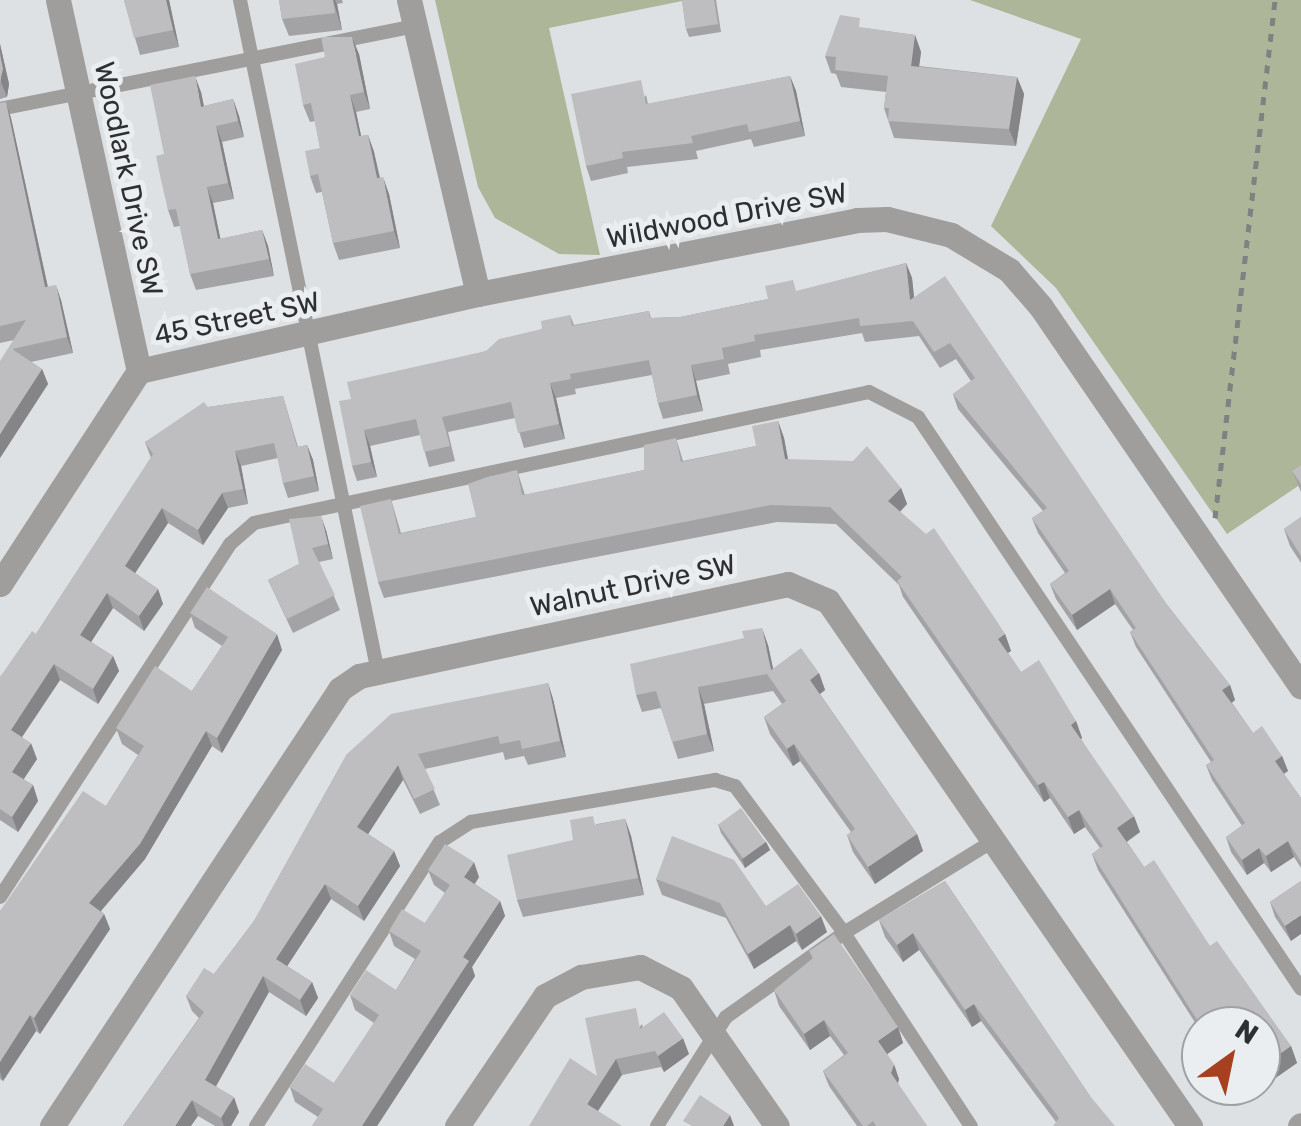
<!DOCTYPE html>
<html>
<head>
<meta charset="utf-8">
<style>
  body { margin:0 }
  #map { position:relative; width:1301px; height:1126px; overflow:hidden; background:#dee1e3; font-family:Rubik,sans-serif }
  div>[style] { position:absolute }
  .green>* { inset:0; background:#adb699 }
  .path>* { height:5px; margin-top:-2.5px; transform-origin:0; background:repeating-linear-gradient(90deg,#7f8182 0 8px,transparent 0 16px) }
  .service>* { height:14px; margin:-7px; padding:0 7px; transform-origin:7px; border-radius:7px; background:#9f9e9d }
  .minor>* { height:25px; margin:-12.5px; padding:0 12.5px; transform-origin:12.5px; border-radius:12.5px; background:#9f9e9d }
  .wall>* { inset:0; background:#a3a3a5 }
  .shaded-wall>* { inset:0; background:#858486 }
  .building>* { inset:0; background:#bebdc0; transform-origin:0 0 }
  span { translate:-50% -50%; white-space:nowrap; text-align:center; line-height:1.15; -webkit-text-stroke:10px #ebeef0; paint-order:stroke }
  .street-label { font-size:28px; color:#2e2f30 }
  .north { position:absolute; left:1181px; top:1006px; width:100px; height:100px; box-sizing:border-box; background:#ebeef0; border:2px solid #9fa2a3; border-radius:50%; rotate:33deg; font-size:28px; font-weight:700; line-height:40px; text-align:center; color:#2e2f30 }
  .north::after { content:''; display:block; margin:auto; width:35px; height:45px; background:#a74020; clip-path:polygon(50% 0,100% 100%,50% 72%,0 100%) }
</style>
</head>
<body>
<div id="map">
  <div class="green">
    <div style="clip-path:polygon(435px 0,687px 0,549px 28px,600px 255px,559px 254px,495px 218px,478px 187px)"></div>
    <div style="clip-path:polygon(970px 0,1301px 0,1301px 484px,1227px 534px,1056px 288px,991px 226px,1081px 39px)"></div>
  </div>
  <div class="path">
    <div style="left:1215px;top:518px;width:521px;rotate:-83.39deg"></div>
  </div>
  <div class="service">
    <div style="left:240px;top:0;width:686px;rotate:78.4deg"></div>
    <div style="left:0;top:109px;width:423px;rotate:-11.3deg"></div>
    <div style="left:0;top:897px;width:421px;rotate:-56.9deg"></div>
    <div style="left:230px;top:544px;width:32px;rotate:-41deg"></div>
    <div style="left:254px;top:523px;width:629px;rotate:-12.02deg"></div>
    <div style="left:869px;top:392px;width:55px;rotate:27deg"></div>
    <div style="left:918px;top:417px;width:688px;rotate:56.19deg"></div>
    <div style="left:256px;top:1126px;width:338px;rotate:-57.1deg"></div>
    <div style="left:440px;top:842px;width:37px;rotate:-33deg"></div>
    <div style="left:471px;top:822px;width:248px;rotate:-9.8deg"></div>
    <div style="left:715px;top:780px;width:21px;rotate:17deg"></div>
    <div style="left:735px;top:786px;width:183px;rotate:53.4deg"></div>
    <div style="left:844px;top:933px;width:231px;rotate:56.7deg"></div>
    <div style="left:657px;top:1126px;width:129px;rotate:-57.7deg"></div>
    <div style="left:726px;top:1017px;width:145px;rotate:-35.4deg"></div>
    <div style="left:844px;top:933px;width:175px;rotate:-31.7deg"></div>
  </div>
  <div class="minor">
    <div style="left:58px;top:0;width:380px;rotate:77.7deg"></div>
    <div style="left:409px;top:0;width:302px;rotate:76.8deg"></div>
    <div style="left:478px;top:294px;width:386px;rotate:-11deg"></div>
    <div style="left:857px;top:220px;width:30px;rotate:-2deg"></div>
    <div style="left:887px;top:219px;width:66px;rotate:14deg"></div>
    <div style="left:951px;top:235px;width:68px;rotate:31.1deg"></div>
    <div style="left:1009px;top:270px;width:49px;rotate:49.1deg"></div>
    <div style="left:1041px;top:307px;width:460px;rotate:55.6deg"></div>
    <div style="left:0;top:584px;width:254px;rotate:-56.9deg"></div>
    <div style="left:139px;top:371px;width:348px;rotate:-12.8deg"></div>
    <div style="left:52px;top:1126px;width:523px;rotate:-56.61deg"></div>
    <div style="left:340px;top:689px;width:23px;rotate:-34deg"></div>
    <div style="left:359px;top:676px;width:439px;rotate:-12.1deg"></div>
    <div style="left:788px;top:584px;width:43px;rotate:23deg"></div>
    <div style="left:828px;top:601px;width:638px;rotate:55.41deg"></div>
    <div style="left:457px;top:1126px;width:157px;rotate:-55.9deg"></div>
    <div style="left:545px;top:996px;width:41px;rotate:-27.8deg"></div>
    <div style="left:581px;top:977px;width:60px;rotate:-9.6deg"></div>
    <div style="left:640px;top:967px;width:46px;rotate:27.1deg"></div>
    <div style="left:681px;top:988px;width:168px;rotate:55.2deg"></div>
    <div style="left:1300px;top:1126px;width:1px;rotate:-45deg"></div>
  </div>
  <div class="wall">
    <div style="clip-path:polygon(124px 0,169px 0,179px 47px,140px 55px)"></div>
    <div style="clip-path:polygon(279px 0,342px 0,343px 3px,337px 4px,342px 30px,289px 36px,282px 19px)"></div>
    <div style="clip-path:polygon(682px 0,716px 0,721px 32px,689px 37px,686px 29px)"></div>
    <div style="clip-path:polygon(864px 28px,915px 35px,921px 52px,919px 66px,1017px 77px,1024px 94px,1016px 146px,894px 138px,884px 108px,886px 92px,841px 87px,836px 74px,831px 73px,825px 56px)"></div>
    <div style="clip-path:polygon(0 44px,9px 84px,7px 97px,0 99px)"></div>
    <div style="clip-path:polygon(359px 54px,370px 109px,356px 112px,361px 136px,368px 135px,374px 152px,380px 177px,389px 194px,400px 248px,339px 260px,333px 243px,322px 192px,316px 193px,310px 176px,320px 148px,315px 121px,310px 122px,303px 105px)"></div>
    <div style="clip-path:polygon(790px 76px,796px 91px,805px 136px,754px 147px,751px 139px,696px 151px,698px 159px,627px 167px,628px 173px,591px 181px,586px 166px,646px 95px,648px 104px)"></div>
    <div style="clip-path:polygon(201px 92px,204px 106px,233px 99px,239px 116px,244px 137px,222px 142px,234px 199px,213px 203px,220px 239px,262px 230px,268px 246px,274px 276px,196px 290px,190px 274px,180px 226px,174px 227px,168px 210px,164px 154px)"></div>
    <div style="clip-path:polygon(6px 102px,11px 118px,48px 287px,61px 300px,73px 353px,31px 362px,42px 369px,48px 384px,0 458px,14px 340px,0 343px,0 103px)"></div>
    <div style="clip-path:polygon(906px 263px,912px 278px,914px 298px,1168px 606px,1230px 685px,1235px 700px,1232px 703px,1253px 733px,1282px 756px,1288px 771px,1284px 774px,1301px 798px,1301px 868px,1294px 857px,1271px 872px,1264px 863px,1247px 875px,1231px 852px,1226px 837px,1242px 826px,1212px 780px,1206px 765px,1211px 762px,1136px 647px,1130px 632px,1133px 630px,1115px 604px,1077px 630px,1056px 599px,1050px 584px,1065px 573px,1038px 533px,1032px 518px,1043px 511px,958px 409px,953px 394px,971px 381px,956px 359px,940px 368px,919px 336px,865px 342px,862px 333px,760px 350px,761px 357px,728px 364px,730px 374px,696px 381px,703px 411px,663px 419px,658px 403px,652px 375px,575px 389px,576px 394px,556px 398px,565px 439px,524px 448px,515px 418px,448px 432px,455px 461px,429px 467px,420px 435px,370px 446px,377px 477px,357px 481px,352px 466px,351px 399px,486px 351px,542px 329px,570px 315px,574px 325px,649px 311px,651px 318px,680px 317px,768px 299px)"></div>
    <div style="clip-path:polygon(283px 396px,298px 447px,307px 445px,313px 460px,319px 491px,288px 498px,283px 483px,278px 458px,241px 466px,248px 504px,228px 508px,203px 545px,168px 523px,135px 573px,158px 589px,163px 604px,144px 631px,113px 608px,91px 642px,113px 656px,119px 671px,98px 704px,60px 680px,22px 737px,37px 759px,23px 779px,33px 785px,38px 801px,18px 832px,0 820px,0 677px,36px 634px,151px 458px,145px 442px,208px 407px)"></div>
    <div style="clip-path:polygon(778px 421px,784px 438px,788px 459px,901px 488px,907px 504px,900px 512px,1005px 634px,1011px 651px,1008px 653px,1021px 672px,1076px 721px,1082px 738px,1081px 739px,1140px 832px,1127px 842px,1144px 867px,1291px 1046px,1297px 1063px,1248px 1097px,1237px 1086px,1261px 1086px,1201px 1026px,1201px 1032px,1098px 870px,1092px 854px,1100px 848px,1085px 827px,1074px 834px,1050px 798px,1044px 802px,903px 597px,899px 585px,836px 524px,777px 522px,384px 598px,378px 582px,391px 499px,401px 533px,476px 517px,517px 470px,525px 495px,644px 470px,676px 438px,683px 461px,756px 446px)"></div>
    <div style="clip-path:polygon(1301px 465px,1301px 492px,1292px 471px)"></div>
    <div style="clip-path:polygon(1301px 517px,1301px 563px,1290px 546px,1284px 529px)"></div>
    <div style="clip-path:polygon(326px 530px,333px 559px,319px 562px,340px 610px,293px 633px,268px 580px,299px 564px)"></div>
    <div style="clip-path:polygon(190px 613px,282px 650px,222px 753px,212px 746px,145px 859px,101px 911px,104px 914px,110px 929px,40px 1034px,36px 1031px,3px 1081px,0 1079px,0 911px,106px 806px,138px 755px,122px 744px,116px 728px,192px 691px,222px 646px,195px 628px)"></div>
    <div style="clip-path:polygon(768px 645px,773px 669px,819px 673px,825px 690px,820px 694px,917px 834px,923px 851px,875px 884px,853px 852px,847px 835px,851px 832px,800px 761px,793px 766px,770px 734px,764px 717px,782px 704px,773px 691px,704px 704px,714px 751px,678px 759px,661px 708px,642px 712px,636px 695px)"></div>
    <div style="clip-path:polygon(548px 683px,553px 699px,566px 757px,528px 765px,524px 756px,505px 760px,503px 752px,425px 769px,440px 805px,420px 814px,403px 780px,368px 834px,394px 851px,400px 866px,364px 921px,331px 899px,287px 966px,312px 982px,318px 998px,306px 1016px,269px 992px,216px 1086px,239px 1112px,231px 1126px,215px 1126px,198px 1116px,123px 1126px,199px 1018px,192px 1011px,186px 996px,214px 974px,254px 921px,347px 754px)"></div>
    <div style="clip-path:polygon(625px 819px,631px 836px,644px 895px,523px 917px,517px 900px,573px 840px,597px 824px)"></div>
    <div style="clip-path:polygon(718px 824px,766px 842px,770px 850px,745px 868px,721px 833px)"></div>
    <div style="clip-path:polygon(428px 870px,479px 877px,475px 884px,500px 901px,505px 916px,472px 967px,475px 976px,377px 1126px,312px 1126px,318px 1117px,295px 1102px,290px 1087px,334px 1083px,374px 1023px,355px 1010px,350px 995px,396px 990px,415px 959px,394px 946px,389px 931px,425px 923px,445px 893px,434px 885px)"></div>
    <div style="clip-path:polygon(656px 879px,766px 906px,827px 932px,802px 950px,796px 941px,754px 969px,726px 918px,662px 895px)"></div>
    <div style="clip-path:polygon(945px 881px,1090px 1096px,1056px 1122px,981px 1021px,972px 1027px,919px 950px,903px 962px,885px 937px,879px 920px)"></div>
    <div style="clip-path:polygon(1301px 881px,1291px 941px,1275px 917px,1270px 902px)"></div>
    <div style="clip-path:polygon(809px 951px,898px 1027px,903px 1043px,887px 1054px,899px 1079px,898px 1084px,927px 1126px,857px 1126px,829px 1086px,823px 1071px,844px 1055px,830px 1036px,810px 1050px,779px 1006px,774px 990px,812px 959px)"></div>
    <div style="clip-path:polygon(642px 1024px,643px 1028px,689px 1054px,664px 1072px,661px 1067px,622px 1075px,529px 1126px,597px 1076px)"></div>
  </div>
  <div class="shaded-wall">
    <div style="clip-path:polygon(166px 0,169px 0,179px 47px,173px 30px)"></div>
    <div style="clip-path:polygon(333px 0,335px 0,337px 4px,342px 30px)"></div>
    <div style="clip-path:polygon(915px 35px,921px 52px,917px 83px,911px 66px)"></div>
    <div style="clip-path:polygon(352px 37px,359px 54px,370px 109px,364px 92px)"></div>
    <div style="clip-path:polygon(0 44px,9px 84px,7px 97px,1px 82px)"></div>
    <div style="clip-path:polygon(195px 76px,201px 92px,207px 123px,201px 107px)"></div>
    <div style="clip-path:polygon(790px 76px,796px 91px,805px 136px,800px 121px)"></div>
    <div style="clip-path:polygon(1017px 77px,1024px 94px,1016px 146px,1009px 129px)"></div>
    <div style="clip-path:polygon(350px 95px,356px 112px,365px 154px,359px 136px)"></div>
    <div style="clip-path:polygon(233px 99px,239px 116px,244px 137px,238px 121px)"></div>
    <div style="clip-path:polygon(6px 102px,11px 118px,51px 302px,45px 287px)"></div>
    <div style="clip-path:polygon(216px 126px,222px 142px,234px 199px,228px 183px)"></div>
    <div style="clip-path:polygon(368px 135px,374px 152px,383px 195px,377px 178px)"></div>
    <div style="clip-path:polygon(383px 177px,389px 194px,400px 248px,394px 231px)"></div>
    <div style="clip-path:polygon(207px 187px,213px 203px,224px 256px,218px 239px)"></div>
    <div style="clip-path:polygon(262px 230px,268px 246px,274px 276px,269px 259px)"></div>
    <div style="clip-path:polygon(906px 263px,912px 278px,916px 315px,910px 300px)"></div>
    <div style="clip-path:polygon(56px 285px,61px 300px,73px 353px,67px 337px)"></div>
    <div style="clip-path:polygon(691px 365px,696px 381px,703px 411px,697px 395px)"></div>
    <div style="clip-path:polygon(42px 369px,48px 384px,0 458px,0 434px)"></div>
    <div style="clip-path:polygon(550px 383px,556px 398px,565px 439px,559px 424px)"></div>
    <div style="clip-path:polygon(778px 421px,784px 438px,791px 476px,785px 459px)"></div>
    <div style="clip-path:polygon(364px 430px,370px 446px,377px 477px,371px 462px)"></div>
    <div style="clip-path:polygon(307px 445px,313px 460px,319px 491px,314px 476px)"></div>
    <div style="clip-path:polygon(235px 451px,241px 466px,248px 504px,243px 489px)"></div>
    <div style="clip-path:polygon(901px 488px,907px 504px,894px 518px,888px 501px)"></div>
    <div style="clip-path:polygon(222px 493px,228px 508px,203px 545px,198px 530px)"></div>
    <div style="clip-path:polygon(162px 508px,168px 523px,130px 581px,125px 566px)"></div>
    <div style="clip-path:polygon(321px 516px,326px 530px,333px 559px,328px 544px)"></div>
    <div style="clip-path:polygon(158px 589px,163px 604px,144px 631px,139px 616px)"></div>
    <div style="clip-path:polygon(1110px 589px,1115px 604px,1077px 630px,1072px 615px)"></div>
    <div style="clip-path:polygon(107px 593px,113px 608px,86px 650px,80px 635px)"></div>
    <div style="clip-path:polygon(762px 628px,768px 645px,777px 687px,771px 670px)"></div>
    <div style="clip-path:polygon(277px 634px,282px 650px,222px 753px,217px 738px)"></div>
    <div style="clip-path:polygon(1005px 634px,1011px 651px,1004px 655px,998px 639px)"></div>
    <div style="clip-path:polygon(113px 656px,119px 671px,98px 704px,93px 689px)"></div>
    <div style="clip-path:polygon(54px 664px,60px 680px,16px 746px,11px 730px)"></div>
    <div style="clip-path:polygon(819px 673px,825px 690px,816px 697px,810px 680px)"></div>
    <div style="clip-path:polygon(548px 683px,553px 699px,566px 757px,560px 741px)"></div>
    <div style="clip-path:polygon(1230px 685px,1235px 700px,1228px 705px,1222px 690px)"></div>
    <div style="clip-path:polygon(698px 687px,704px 704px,714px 751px,707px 734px)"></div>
    <div style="clip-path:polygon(1076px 721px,1082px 738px,1077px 742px,1071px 725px)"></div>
    <div style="clip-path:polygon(206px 731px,212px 746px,145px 859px,94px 919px,89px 903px)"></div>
    <div style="clip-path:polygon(31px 743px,37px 759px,18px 788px,12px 772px)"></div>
    <div style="clip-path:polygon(794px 744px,800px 761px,793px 766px,787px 749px)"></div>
    <div style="clip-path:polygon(1282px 756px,1288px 771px,1280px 776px,1275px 761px)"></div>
    <div style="clip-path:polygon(398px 765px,403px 780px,363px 842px,357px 827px)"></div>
    <div style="clip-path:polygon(1044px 782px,1050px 798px,1044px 802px,1038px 785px)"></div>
    <div style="clip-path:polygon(33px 785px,38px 801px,18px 832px,12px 817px)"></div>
    <div style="clip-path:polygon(1079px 810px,1085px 827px,1074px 834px,1068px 817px)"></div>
    <div style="clip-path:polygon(1134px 816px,1140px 832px,1123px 844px,1117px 828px)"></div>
    <div style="clip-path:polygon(625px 819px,631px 836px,644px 895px,638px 878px)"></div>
    <div style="clip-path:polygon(917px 834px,923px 851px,875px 884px,868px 867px)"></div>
    <div style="clip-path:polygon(1288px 841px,1294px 857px,1271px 872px,1266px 856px)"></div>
    <div style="clip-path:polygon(766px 842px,770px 850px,745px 868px,742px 859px)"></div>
    <div style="clip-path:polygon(1259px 848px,1264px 863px,1247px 875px,1242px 860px)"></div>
    <div style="clip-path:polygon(394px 851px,400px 866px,364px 921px,358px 906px)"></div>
    <div style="clip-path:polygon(474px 862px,479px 877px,469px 892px,464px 877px)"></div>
    <div style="clip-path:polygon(325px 884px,331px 899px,282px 974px,276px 959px)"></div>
    <div style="clip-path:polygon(500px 901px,505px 916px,472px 967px,475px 976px,377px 1126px,362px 1126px,463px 957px)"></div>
    <div style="clip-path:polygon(104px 914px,110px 929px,40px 1034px,34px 1018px)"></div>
    <div style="clip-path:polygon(1301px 915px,1301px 934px,1291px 941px,1285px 926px)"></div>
    <div style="clip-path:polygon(821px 916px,827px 932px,802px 950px,796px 934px)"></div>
    <div style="clip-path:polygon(790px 925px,796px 941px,754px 969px,748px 954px)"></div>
    <div style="clip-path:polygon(913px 933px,919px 950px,903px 962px,897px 945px)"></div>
    <div style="clip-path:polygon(263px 976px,269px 992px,211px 1095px,205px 1080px)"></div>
    <div style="clip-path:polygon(312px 982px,318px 998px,306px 1016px,300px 1000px)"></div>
    <div style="clip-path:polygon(974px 1004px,981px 1021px,972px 1027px,965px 1010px)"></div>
    <div style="clip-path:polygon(30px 1015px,36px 1031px,3px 1081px,0 1072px,0 1062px)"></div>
    <div style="clip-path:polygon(824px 1020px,830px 1036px,810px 1050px,804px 1034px)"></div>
    <div style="clip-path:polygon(898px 1027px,903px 1043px,883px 1057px,878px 1041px)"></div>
    <div style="clip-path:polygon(683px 1038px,689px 1054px,664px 1072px,658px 1056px)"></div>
    <div style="clip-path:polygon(1291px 1046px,1297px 1063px,1248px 1097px,1244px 1086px,1261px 1086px,1261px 1067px)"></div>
    <div style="clip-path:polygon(616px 1059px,622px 1075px,592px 1120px,587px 1104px)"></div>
    <div style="clip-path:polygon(894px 1064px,899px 1079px,896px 1089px,891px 1073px)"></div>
    <div style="clip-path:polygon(234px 1097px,239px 1112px,231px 1126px,224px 1126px,221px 1118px)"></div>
    <div style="clip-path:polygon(192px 1100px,198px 1116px,191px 1126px,175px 1126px)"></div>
    <div style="clip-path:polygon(730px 1115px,734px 1126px,723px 1126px)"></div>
  </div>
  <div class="building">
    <div style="clip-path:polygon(124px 0,166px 0,173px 30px,134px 38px)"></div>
    <div style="clip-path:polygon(279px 0,333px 0,335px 13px,282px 19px)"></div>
    <div style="clip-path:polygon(682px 0,714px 0,718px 24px,686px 29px)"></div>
    <div style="clip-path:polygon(840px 15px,860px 18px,859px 27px,915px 35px,911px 66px,1017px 77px,1009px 129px,888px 121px,889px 108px,884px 108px,888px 76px,835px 70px,836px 57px,825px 56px)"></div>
    <div style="clip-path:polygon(321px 37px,352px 37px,364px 92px,350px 95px,359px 136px,368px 135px,377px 178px,383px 177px,394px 231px,333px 243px,318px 174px,310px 176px,305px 151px,320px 148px,311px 103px,303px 105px,295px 64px,325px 57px)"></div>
    <div style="clip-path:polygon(0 54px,3px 69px,0 82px)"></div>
    <div style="clip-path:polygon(195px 76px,201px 107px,233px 99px,238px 121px,216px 126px,228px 183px,207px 187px,218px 239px,262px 230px,269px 259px,190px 274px,176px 209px,168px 210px,161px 180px,156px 156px,164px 154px,150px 85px)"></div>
    <div style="clip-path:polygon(790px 76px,800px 121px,749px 132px,747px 124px,691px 136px,693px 143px,622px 152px,623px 158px,586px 166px,571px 94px,641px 80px,646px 104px)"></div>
    <div style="clip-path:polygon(6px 102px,45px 287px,56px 285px,67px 337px,12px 349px,42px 369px,0 434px,0 361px,26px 320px,0 326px,0 103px)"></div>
    <div style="clip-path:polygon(906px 263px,910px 300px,945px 276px,1168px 606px,1230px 685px,1222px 690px,1253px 733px,1262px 726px,1282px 756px,1275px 761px,1301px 798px,1301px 862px,1288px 841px,1266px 856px,1259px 848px,1242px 860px,1226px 837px,1245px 823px,1206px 765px,1214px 760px,1130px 632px,1136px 628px,1110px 589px,1072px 615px,1050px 584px,1069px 571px,1032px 518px,1047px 508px,953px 394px,975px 378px,950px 343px,934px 352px,913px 321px,860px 326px,859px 318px,754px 335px,755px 341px,722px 348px,724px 359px,691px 365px,697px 395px,658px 403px,649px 360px,570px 374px,571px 379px,550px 383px,559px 424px,518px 433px,511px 402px,442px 417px,450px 446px,424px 452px,416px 419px,364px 430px,371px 462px,352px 466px,339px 401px,351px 399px,347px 382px,486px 351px,499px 339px,542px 329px,541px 321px,570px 315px,572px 326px,649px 311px,650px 318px,680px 317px,768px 299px,765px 286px,793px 280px,796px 291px)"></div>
    <div style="clip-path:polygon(283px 396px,297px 447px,307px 445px,314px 476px,283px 483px,274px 443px,235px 451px,243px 489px,222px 493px,198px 530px,162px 508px,125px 566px,158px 589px,139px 616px,107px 593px,80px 635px,113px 656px,93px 689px,54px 664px,11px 730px,31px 743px,12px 772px,33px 785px,12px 817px,0 809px,0 677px,32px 631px,36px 634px,153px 454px,145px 442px,204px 402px,208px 407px)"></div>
    <div style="clip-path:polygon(778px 421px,785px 459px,853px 461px,867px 446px,901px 488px,888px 501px,926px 534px,934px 528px,996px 620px,1005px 634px,998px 639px,1021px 672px,1039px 660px,1076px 721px,1071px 725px,1134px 816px,1117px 828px,1144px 867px,1154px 860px,1210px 946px,1217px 941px,1291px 1046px,1261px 1067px,1261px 1026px,1201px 1026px,1092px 854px,1103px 846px,1079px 810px,1068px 817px,1044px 782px,1038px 785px,897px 581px,902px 577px,830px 507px,771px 505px,378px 582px,360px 506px,391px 499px,399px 534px,476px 517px,468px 484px,487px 477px,517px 470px,522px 495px,644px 470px,644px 445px,676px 438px,681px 462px,756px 446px,752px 426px)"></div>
    <div style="clip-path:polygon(1301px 465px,1301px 484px,1292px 471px)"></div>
    <div style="clip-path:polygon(321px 516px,328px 544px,312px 548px,335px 595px,287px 619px,268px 580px,299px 564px,289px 519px)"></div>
    <div style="clip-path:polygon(1301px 517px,1301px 556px,1284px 529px)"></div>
    <div style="clip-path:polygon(207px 587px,277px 634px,217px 738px,206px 731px,140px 844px,89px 903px,104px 914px,34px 1018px,30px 1015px,0 1062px,0 911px,83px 791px,106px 806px,144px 746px,116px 728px,155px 666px,192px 691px,228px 637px,190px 613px)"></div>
    <div style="clip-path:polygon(762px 628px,771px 670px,801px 648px,819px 673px,810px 680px,917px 834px,868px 867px,847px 835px,855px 829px,794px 744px,787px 749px,764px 717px,786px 701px,767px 674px,698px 687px,707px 734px,672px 742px,656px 691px,636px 695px,630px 664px,744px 638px,742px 631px)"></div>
    <div style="clip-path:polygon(548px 683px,560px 741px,522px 749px,520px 740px,500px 744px,498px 736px,418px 754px,435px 789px,414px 799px,398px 765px,357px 827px,394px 851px,358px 906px,325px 884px,276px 959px,312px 982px,300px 1000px,263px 976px,205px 1080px,234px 1097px,221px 1118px,192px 1100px,175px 1126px,123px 1126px,204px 1012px,186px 996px,204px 968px,214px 974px,254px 921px,347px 754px,391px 714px)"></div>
    <div style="left:741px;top:808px;width:42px;height:28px;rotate:54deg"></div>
    <div style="clip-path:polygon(593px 816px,595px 825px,625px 819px,638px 878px,517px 900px,507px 855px,573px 840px,570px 820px)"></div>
    <div style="clip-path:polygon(672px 836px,734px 860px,766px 906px,798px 884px,821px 916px,796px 934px,790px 925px,748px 954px,720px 903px,656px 879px)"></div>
    <div style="clip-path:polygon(445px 844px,474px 862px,464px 877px,500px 901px,463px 957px,469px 961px,362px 1126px,312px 1126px,323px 1109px,290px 1087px,305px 1064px,334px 1083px,379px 1015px,350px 995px,366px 970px,396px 990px,421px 951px,389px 931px,402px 909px,425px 923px,450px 885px,428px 870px)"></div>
    <div style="clip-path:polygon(945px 881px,1090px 1096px,1115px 1126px,1053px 1126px,1059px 1118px,974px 1004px,965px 1010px,913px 933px,897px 945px,879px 920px)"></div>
    <div style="clip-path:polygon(1301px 881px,1301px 915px,1285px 926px,1270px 902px)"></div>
    <div style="clip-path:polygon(834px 934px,898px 1027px,878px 1041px,894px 1064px,891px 1073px,927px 1126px,876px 1126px,873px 1121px,867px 1126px,863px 1126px,823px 1071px,848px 1053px,824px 1020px,804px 1034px,774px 990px,813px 958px,809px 951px)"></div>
    <div style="clip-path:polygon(636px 1008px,640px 1029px,664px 1012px,683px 1038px,658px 1056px,655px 1051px,616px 1059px,587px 1104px,622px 1126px,529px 1126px,570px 1058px,597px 1076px,585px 1018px)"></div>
    <div style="clip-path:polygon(700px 1095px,730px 1115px,723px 1126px,692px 1126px,683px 1121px)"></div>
  </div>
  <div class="street-label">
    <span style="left:128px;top:179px;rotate:78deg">Woodlark Drive SW</span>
    <span style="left:727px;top:216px;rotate:-11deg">Wildwood Drive SW</span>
    <span style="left:237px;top:319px;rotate:-12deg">45 Street SW</span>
    <span style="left:633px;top:586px;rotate:-12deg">Walnut Drive SW</span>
  </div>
  <div class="north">N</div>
</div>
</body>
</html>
